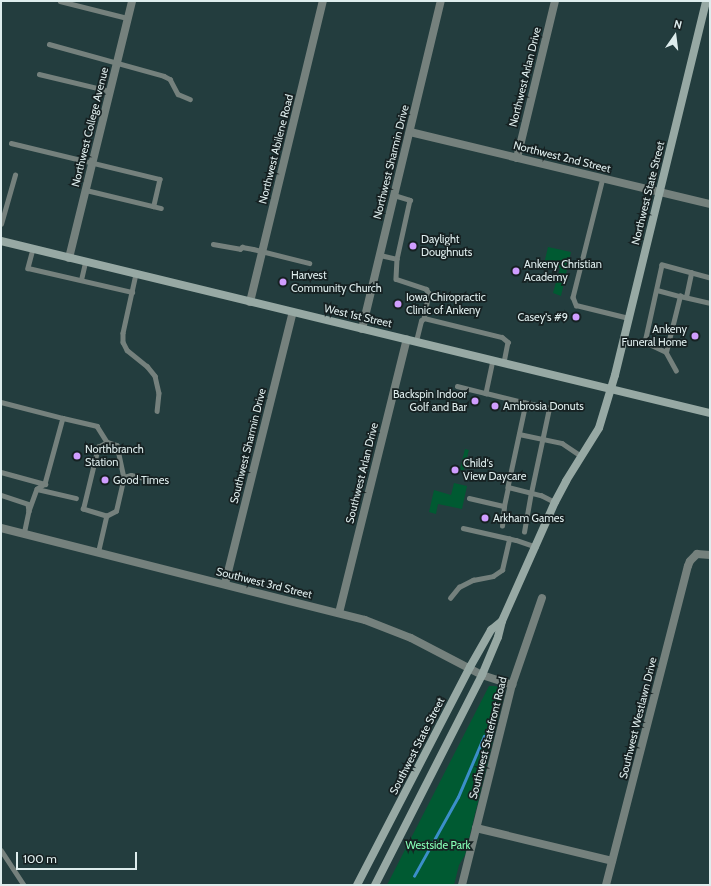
<!DOCTYPE html>
<html>
<head>
<meta charset="utf-8">
<style>
  body { margin:0 }
  #map { position:relative; width:711px; height:886px; overflow:hidden; background:#233d3e; font-family:Cabin,sans-serif }
  div>[style] { position:absolute }
  .green>* { inset:0; background:#005a32; transform-origin:0 0 }
  .stream>* { height:2.5px; margin:-1.25px; padding:0 1.25px; transform-origin:1.25px; border-radius:1.25px; background:#3b8fc9 }
  .service>* { height:4.5px; margin:-2.25px; padding:0 2.25px; transform-origin:2.25px; border-radius:2.25px; background:#75817d }
  .minor>* { height:8px; margin:-4px; padding:0 4px; transform-origin:4px; border-radius:4px; background:#75817d }
  .tertiary>* { height:8px; margin:-4px; padding:0 4px; transform-origin:4px; border-radius:4px; background:#75817d }
  .secondary>* { height:8px; margin:-4px; padding:0 4px; transform-origin:4px; border-radius:4px; background:#97a9a4 }
  .dots>* { width:11px; height:11px; translate:-50% -50%; box-sizing:border-box; border:2px solid #162122; border-radius:50% }
  span { translate:-50% -50%; white-space:nowrap; text-align:center; line-height:1.15; -webkit-text-stroke:3.5px #162122; paint-order:stroke }
  .street-label { font-size:11px; color:#deeded }
  .poi-label { font-size:11px; color:#deeded }
  .left { translate:0 -50%; text-align:left }
  .right { translate:-100% -50%; text-align:right }
  .park-label { font-size:11px; color:#86ffb7 }
  .frame { position:absolute; inset:0; border:2px solid #deeded; pointer-events:none }
  .north { position:absolute; left:655px; top:16px; width:40px; height:40px; -webkit-text-stroke:3px #162122; paint-order:stroke; rotate:14deg; font-size:11px; font-weight:700; line-height:16px; text-align:center; color:#deeded }
  .north::after { content:''; display:block; margin:auto; width:14px; height:18px; background:#deeded; clip-path:polygon(50% 0,100% 100%,50% 72%,0 100%) }
  .scale { position:absolute; left:16px; top:852px; width:121px; height:18px; box-sizing:border-box; border:2px solid #deeded; border-top:0; padding-left:5px; font-size:12px; line-height:14px; white-space:nowrap; color:#deeded; -webkit-text-stroke:3px #162122; paint-order:stroke }
</style>
</head>
<body>
<div id="map">
  <div class="green">
    <div style="clip-path:polygon(548px 247px,571px 252px,561px 296px,553px 293px,560px 268px,544px 264px)"></div>
    <div style="left:465px;top:449px;width:4px;height:22px;rotate:14deg"></div>
    <div style="clip-path:polygon(454px 483px,467px 486px,462px 509px,438px 504px,436px 514px,429px 512px,434px 490px,451px 495px)"></div>
    <div style="clip-path:polygon(489px 686px,495px 686px,500px 688px,504px 693px,503px 699px,465px 855px,459px 865px,454px 885px,387px 885px)"></div>
  </div>
  <div class="stream">
    <div style="left:414px;top:876px;width:90px;rotate:-60.9deg"></div>
    <div style="left:458px;top:797px;width:66px;rotate:-66.9deg"></div>
  </div>
  <div class="service">
    <div style="left:60px;top:1px;width:69px;rotate:14.2deg"></div>
    <div style="left:49px;top:44px;width:119px;rotate:15.5deg"></div>
    <div style="left:164px;top:76px;width:7px;rotate:27deg"></div>
    <div style="left:170px;top:79px;width:17px;rotate:62deg"></div>
    <div style="left:178px;top:94px;width:13px;rotate:23deg"></div>
    <div style="left:39px;top:74px;width:73px;rotate:13.5deg"></div>
    <div style="left:11px;top:143px;width:153px;rotate:13.6deg"></div>
    <div style="left:160px;top:179px;width:28px;rotate:103deg"></div>
    <div style="left:603px;top:178px;width:123px;rotate:104.1deg"></div>
    <div style="left:573px;top:297px;width:9px;rotate:69deg"></div>
    <div style="left:576px;top:305px;width:55px;rotate:13.8deg"></div>
    <div style="left:86px;top:190px;width:77px;rotate:13.5deg"></div>
    <div style="left:394px;top:195px;width:17px;rotate:17deg"></div>
    <div style="left:410px;top:200px;width:60px;rotate:102.4deg"></div>
    <div style="left:1px;top:224px;width:51px;rotate:-74.1deg"></div>
    <div style="left:213px;top:244px;width:27px;rotate:10deg"></div>
    <div style="left:240px;top:249px;width:3px;rotate:-45deg"></div>
    <div style="left:242px;top:247px;width:11px;rotate:10deg"></div>
    <div style="left:253px;top:249px;width:58px;rotate:14deg"></div>
    <div style="left:33px;top:249px;width:20px;rotate:105deg"></div>
    <div style="left:28px;top:268px;width:107px;rotate:13deg"></div>
    <div style="left:380px;top:255px;width:17px;rotate:13deg"></div>
    <div style="left:397px;top:259px;width:20px;rotate:93deg"></div>
    <div style="left:396px;top:279px;width:32px;rotate:18deg"></div>
    <div style="left:426px;top:289px;width:5px;rotate:53deg"></div>
    <div style="left:429px;top:293px;width:25px;rotate:101deg"></div>
    <div style="left:136px;top:274px;width:60px;rotate:102.4deg"></div>
    <div style="left:123px;top:333px;width:9px;rotate:90deg"></div>
    <div style="left:123px;top:342px;width:9px;rotate:63deg"></div>
    <div style="left:127px;top:350px;width:26px;rotate:39deg"></div>
    <div style="left:147px;top:366px;width:13px;rotate:51deg"></div>
    <div style="left:155px;top:376px;width:17px;rotate:77deg"></div>
    <div style="left:159px;top:393px;width:18px;rotate:96deg"></div>
    <div style="left:710px;top:278px;width:50px;rotate:-164.8deg"></div>
    <div style="left:662px;top:265px;width:79px;rotate:102.4deg"></div>
    <div style="left:645px;top:342px;width:23px;rotate:25deg"></div>
    <div style="left:666px;top:352px;width:58px;rotate:-76deg"></div>
    <div style="left:680px;top:296px;width:31px;rotate:13deg"></div>
    <div style="left:81px;top:280px;width:18px;rotate:-77deg"></div>
    <div style="left:657px;top:290px;width:24px;rotate:15deg"></div>
    <div style="left:686px;top:297px;width:25px;rotate:-78deg"></div>
    <div style="left:416px;top:341px;width:21px;rotate:-76deg"></div>
    <div style="left:421px;top:321px;width:4px;rotate:-45deg"></div>
    <div style="left:424px;top:318px;width:80px;rotate:13.7deg"></div>
    <div style="left:502px;top:337px;width:8px;rotate:40deg"></div>
    <div style="left:508px;top:342px;width:21px;rotate:101deg"></div>
    <div style="left:666px;top:352px;width:21px;rotate:61deg"></div>
    <div style="left:493px;top:360px;width:34px;rotate:102deg"></div>
    <div style="left:486px;top:393px;width:41px;rotate:14deg"></div>
    <div style="left:526px;top:403px;width:86px;rotate:102.1deg"></div>
    <div style="left:508px;top:487px;width:34px;rotate:14deg"></div>
    <div style="left:541px;top:495px;width:16px;rotate:27deg"></div>
    <div style="left:457px;top:386px;width:30px;rotate:14deg"></div>
    <div style="left:1px;top:402px;width:64px;rotate:14.5deg"></div>
    <div style="left:63px;top:418px;width:68px;rotate:105.3deg"></div>
    <div style="left:45px;top:484px;width:9px;rotate:148deg"></div>
    <div style="left:37px;top:489px;width:23px;rotate:110deg"></div>
    <div style="left:63px;top:418px;width:35px;rotate:13deg"></div>
    <div style="left:97px;top:426px;width:19px;rotate:58deg"></div>
    <div style="left:519px;top:434px;width:44px;rotate:11.8deg"></div>
    <div style="left:562px;top:443px;width:23px;rotate:34deg"></div>
    <div style="left:1px;top:472px;width:46px;rotate:15.3deg"></div>
    <div style="left:37px;top:489px;width:40px;rotate:13deg"></div>
    <div style="left:1px;top:495px;width:28px;rotate:18deg"></div>
    <div style="left:28px;top:504px;width:7px;rotate:82deg"></div>
    <div style="left:29px;top:511px;width:24px;rotate:102deg"></div>
    <div style="left:469px;top:498px;width:36px;rotate:13deg"></div>
    <div style="left:504px;top:506px;width:19px;rotate:-78deg"></div>
    <div style="left:106px;top:516px;width:24px;rotate:-163deg"></div>
    <div style="left:83px;top:509px;width:64px;rotate:-76.4deg"></div>
    <div style="left:98px;top:447px;width:10px;rotate:-29deg"></div>
    <div style="left:107px;top:442px;width:10px;rotate:17deg"></div>
    <div style="left:117px;top:445px;width:33px;rotate:78deg"></div>
    <div style="left:502px;top:526px;width:20px;rotate:-84deg"></div>
    <div style="left:463px;top:528px;width:54px;rotate:12.8deg"></div>
    <div style="left:516px;top:540px;width:21px;rotate:19deg"></div>
    <div style="left:524px;top:532px;width:40px;rotate:-80deg"></div>
    <div style="left:531px;top:493px;width:87px;rotate:-78deg"></div>
    <div style="left:549px;top:408px;width:24px;rotate:-168deg"></div>
    <div style="left:98px;top:552px;width:37px;rotate:-77deg"></div>
    <div style="left:106px;top:516px;width:11px;rotate:-27deg"></div>
    <div style="left:116px;top:511px;width:35px;rotate:-77deg"></div>
    <div style="left:124px;top:477px;width:7px;rotate:-16deg"></div>
    <div style="left:131px;top:475px;width:28px;rotate:13deg"></div>
    <div style="left:450px;top:598px;width:14px;rotate:-51deg"></div>
    <div style="left:459px;top:587px;width:16px;rotate:-27deg"></div>
    <div style="left:473px;top:580px;width:20px;rotate:-11deg"></div>
    <div style="left:493px;top:576px;width:11px;rotate:-34deg"></div>
    <div style="left:502px;top:570px;width:32px;rotate:-77deg"></div>
    <div style="left:1px;top:850px;width:42px;rotate:56.7deg"></div>
  </div>
  <div class="minor">
    <div style="left:410px;top:132px;width:309px;rotate:13.5deg"></div>
    <div style="left:517px;top:158px;width:162px;rotate:-76.4deg"></div>
    <div style="left:69px;top:258px;width:265px;rotate:-76.2deg"></div>
    <div style="left:250px;top:302px;width:310px;rotate:-76.4deg"></div>
    <div style="left:362px;top:329px;width:337px;rotate:-76.5deg"></div>
    <div style="left:225px;top:584px;width:280px;rotate:-76deg"></div>
    <div style="left:339px;top:613px;width:282px;rotate:-76.1deg"></div>
    <div style="left:482px;top:675px;width:32px;rotate:18deg"></div>
    <div style="left:476px;top:828px;width:140px;rotate:13.6deg"></div>
    <div style="left:462px;top:885px;width:206px;rotate:-76deg"></div>
    <div style="left:512px;top:685px;width:92px;rotate:-71deg"></div>
    <div style="left:606px;top:885px;width:329px;rotate:-75.6deg"></div>
    <div style="left:688px;top:566px;width:5px;rotate:-68deg"></div>
    <div style="left:690px;top:561px;width:10px;rotate:-45deg"></div>
    <div style="left:697px;top:554px;width:13px;rotate:4deg"></div>
  </div>
  <div class="tertiary">
    <div style="left:1px;top:528px;width:375px;rotate:14.2deg"></div>
    <div style="left:365px;top:620px;width:49px;rotate:21.4deg"></div>
    <div style="left:411px;top:638px;width:80px;rotate:27.5deg"></div>
  </div>
  <div class="secondary">
    <div style="left:1px;top:241px;width:730px;rotate:13.64deg"></div>
    <div style="left:357px;top:885px;width:246px;rotate:-62.6deg"></div>
    <div style="left:470px;top:667px;width:43px;rotate:-60.4deg"></div>
    <div style="left:491px;top:630px;width:14px;rotate:-39deg"></div>
    <div style="left:375px;top:885px;width:236px;rotate:-63deg"></div>
    <div style="left:482px;top:675px;width:41px;rotate:-67.2deg"></div>
    <div style="left:498px;top:637px;width:16px;rotate:-76deg"></div>
    <div style="left:502px;top:621px;width:130px;rotate:-66deg"></div>
    <div style="left:555px;top:502px;width:24px;rotate:-62deg"></div>
    <div style="left:566px;top:481px;width:62px;rotate:-58.1deg"></div>
    <div style="left:599px;top:428px;width:55px;rotate:-73.2deg"></div>
    <div style="left:615px;top:375px;width:385px;rotate:-76.3deg"></div>
  </div>
  <div class="dots">
    <div style="left:413px;top:246px;background:#d09dff"></div>
    <div style="left:516px;top:271px;background:#d09dff"></div>
    <div style="left:283px;top:282px;background:#d09dff"></div>
    <div style="left:398px;top:304px;background:#d09dff"></div>
    <div style="left:576px;top:317px;background:#d09dff"></div>
    <div style="left:695px;top:336px;background:#d09dff"></div>
    <div style="left:475px;top:401px;background:#d09dff"></div>
    <div style="left:495px;top:406px;background:#d09dff"></div>
    <div style="left:77px;top:456px;background:#d09dff"></div>
    <div style="left:455px;top:470px;background:#d09dff"></div>
    <div style="left:105px;top:480px;background:#d09dff"></div>
    <div style="left:485px;top:518px;background:#d09dff"></div>
  </div>
  <div class="street-label">
    <span style="left:525px;top:77px;rotate:-76deg">Northwest Arlan Drive</span>
    <span style="left:90px;top:127px;rotate:-76deg">Northwest College Avenue</span>
    <span style="left:276px;top:149px;rotate:-76deg">Northwest Abilene Road</span>
    <span style="left:562px;top:157px;rotate:14deg">Northwest 2nd Street</span>
    <span style="left:391px;top:162px;rotate:-76deg">Northwest Sharmin Drive</span>
    <span style="left:648px;top:193px;rotate:-76deg">Northwest State Street</span>
    <span style="left:358px;top:316px;rotate:13deg">West 1st Street</span>
    <span style="left:248px;top:446px;rotate:-76deg">Southwest Sharmin Drive</span>
    <span style="left:362px;top:473px;rotate:-76deg">Southwest Arlan Drive</span>
    <span style="left:264px;top:583px;rotate:14deg">Southwest 3rd Street</span>
    <span style="left:638px;top:718px;rotate:-76deg">Southwest Westlawn Drive</span>
    <span style="left:488px;top:738px;rotate:-76deg">Southwest Statefront Road</span>
    <span style="left:417px;top:746px;rotate:-63deg">Southwest State Street</span>
  </div>
  <div class="poi-label">
    <span class="left" style="left:421px;top:246px">Daylight<br>Doughnuts</span>
    <span class="left" style="left:524px;top:271px">Ankeny Christian<br>Academy</span>
    <span class="left" style="left:291px;top:282px">Harvest<br>Community Church</span>
    <span class="left" style="left:406px;top:304px">Iowa Chiropractic<br>Clinic of Ankeny</span>
    <span class="right" style="left:568px;top:317px">Casey's #9</span>
    <span class="right" style="left:687px;top:336px">Ankeny<br>Funeral Home</span>
    <span class="right" style="left:467px;top:401px">Backspin Indoor<br>Golf and Bar</span>
    <span class="left" style="left:503px;top:406px">Ambrosia Donuts</span>
    <span class="left" style="left:85px;top:456px">Northbranch<br>Station</span>
    <span class="left" style="left:463px;top:470px">Child's<br>View Daycare</span>
    <span class="left" style="left:113px;top:480px">Good Times</span>
    <span class="left" style="left:493px;top:518px">Arkham Games</span>
  </div>
  <div class="park-label">
    <span style="left:438px;top:845px">Westside Park</span>
  </div>
  <div class="frame"></div>
  <div class="north">N</div>
  <div class="scale">100 m</div>
</div>
</body>
</html>
